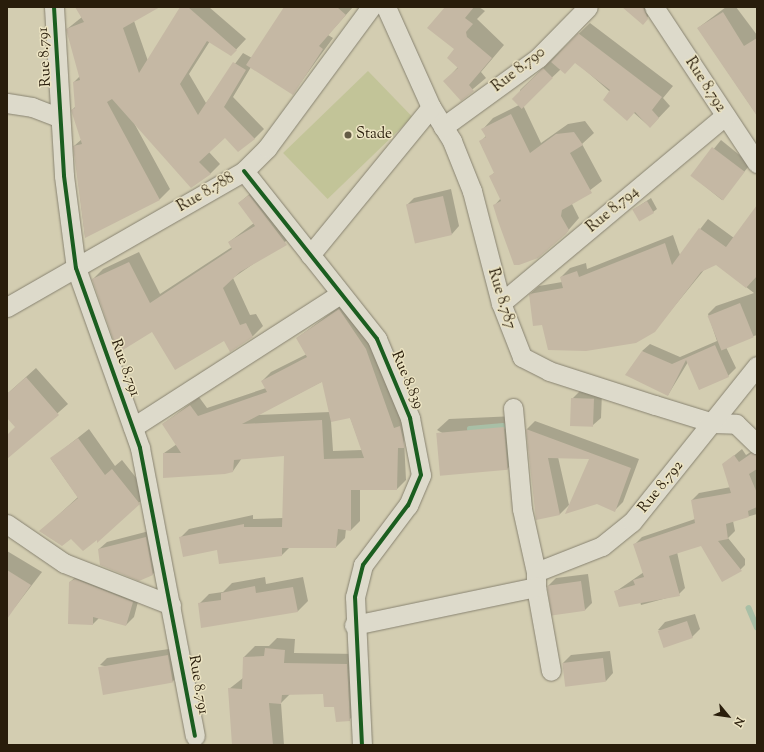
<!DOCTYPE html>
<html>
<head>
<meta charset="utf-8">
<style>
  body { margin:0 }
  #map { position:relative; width:764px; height:752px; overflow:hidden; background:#d3cdb1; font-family:"Sorts Mill Goudy",serif }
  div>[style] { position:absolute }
  .green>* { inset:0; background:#c2c498; transform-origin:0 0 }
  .shadow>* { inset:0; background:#0003; transform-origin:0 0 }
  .stream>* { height:5.5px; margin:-2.75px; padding:0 2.75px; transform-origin:2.75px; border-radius:2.75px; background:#a8bfa6 }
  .building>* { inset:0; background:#c5b8a4; transform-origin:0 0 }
  .roads { filter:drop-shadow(0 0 1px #888371) drop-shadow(0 0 1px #888371) }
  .street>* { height:19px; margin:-9.5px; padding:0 9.5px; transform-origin:9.5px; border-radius:9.5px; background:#dddacb }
  .cycleway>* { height:4px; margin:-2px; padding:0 2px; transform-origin:2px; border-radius:2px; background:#1b5e20 }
  .dots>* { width:11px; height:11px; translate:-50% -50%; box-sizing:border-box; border:2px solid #ece4c3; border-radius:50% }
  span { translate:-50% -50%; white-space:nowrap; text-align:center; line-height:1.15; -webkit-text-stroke:3px #ece4c3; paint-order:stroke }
  .street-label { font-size:15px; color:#291d0b }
  .poi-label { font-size:15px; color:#291d0b }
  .left { translate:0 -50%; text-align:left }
  .frame { position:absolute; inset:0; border:8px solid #291d0b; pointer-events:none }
  .north { position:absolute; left:708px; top:696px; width:40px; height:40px; -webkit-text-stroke:3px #ece4c3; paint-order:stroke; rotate:119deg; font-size:11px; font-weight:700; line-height:16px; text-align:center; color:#291d0b }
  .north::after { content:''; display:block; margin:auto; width:14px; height:18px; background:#291d0b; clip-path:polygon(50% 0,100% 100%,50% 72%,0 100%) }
</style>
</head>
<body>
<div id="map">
  <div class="green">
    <div style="left:368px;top:71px;width:64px;height:118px;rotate:46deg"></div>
  </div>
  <div class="shadow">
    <div style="clip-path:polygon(76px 7px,156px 7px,134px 21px,148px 61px,182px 7px,209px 7px,246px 39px,231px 55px,210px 41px,189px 74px,206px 103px,243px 53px,252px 58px,285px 7px,353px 7px,328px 35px,333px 38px,293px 93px,251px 67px,233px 97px,264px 129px,254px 139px,225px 137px,209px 152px,220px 164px,210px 174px,134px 123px,170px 189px,160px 199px,85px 236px,74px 146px,82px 139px,72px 110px,76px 106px,74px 82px,80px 76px,67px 29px,82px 17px)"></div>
    <div style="clip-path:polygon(446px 7px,479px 7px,485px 11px,477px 19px,504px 45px,481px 72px,486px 78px,461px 99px,445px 81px,458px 67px)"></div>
    <div style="clip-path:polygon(623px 7px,654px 7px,643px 24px)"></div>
    <div style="clip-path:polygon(726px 7px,736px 7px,757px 35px,757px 115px,698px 28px)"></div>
    <div style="clip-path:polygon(590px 23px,673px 86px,663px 98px,670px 106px,650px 127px,576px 62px,561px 69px,523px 105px,541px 143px,568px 124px,585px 121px,594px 133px,582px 144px,602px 181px,572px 204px,579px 218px,565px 234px,494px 206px,501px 198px,491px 176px,495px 172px,480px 142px,486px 136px,483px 129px,493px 118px,519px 105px,520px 90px)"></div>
    <div style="left:721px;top:140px;width:38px;height:46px;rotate:39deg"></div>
    <div style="clip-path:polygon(259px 186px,296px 234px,233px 278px,250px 315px,256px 314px,263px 326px,253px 336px,224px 340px,153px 331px,93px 279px,103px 269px,139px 252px,160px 294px,232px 247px,229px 242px,254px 223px,239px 203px)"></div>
    <div style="clip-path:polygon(451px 189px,459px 226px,452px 234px,407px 205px,414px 198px)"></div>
    <div style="clip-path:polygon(651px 198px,657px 209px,653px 212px,633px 210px)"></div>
    <div style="clip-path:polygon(757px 208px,757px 335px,725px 345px,736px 368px,728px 376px,688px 362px,668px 395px,642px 351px,650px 344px,680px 357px,717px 341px,708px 314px,716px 306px,754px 293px,716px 264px,704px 270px,654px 331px,542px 324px,530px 294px,539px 286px,562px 282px,561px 277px,570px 268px,586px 263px,587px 269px,673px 235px,680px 255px,708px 219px,734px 238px)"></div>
    <div style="clip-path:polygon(evenodd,348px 300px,375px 340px,403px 419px,406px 480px,397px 489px,360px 489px,360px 521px,351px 530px,346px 529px,345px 538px,336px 547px,290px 547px,282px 555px,218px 549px,180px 538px,189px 529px,253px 515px,253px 519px,283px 518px,285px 455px,242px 458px,233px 471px,164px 477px,164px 453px,177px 444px,163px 424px,199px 397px,207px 408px,266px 388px,262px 381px,271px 372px,307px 354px,297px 338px,348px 300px,323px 381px,330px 412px,257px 415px,323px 381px,348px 300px,350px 417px,362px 450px,333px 451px,331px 421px,350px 417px)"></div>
    <div style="clip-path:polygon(36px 368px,68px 404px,7px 458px,7px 436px,16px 427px,7px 417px,7px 394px)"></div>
    <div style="clip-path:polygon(580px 391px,602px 392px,601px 418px,593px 425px,572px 399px)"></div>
    <div style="clip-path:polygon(515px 416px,518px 458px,507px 469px,437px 430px,449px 419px)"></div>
    <div style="clip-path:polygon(535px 421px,639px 459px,623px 502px,614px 511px,591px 458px,558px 457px,569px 505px,560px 514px,537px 519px,527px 429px)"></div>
    <div style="clip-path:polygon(89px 429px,115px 466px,122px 460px,149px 494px,98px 538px,41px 531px,78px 497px,51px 459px)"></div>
    <div style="clip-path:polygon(757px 448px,757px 514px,733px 521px,735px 531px,728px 538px,745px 559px,745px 565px,738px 572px,702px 544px,677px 552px,685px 588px,678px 595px,641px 605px,640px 601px,615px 592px,644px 572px,635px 544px,642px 537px,695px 519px,692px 500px,699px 493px,731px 487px,724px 464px,742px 449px,746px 455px)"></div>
    <div style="clip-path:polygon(153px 530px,160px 567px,153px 574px,99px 549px,107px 542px)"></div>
    <div style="clip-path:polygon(7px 551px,42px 572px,15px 607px,7px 602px)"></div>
    <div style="clip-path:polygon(588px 574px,592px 603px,585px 610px,548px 586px,556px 578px)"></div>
    <div style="clip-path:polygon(78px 575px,140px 594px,134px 617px,126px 625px,99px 618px,93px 624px,70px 582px)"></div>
    <div style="clip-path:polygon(265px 577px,266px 584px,303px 577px,308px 601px,298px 611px,199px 604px,209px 594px,223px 592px,232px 583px)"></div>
    <div style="clip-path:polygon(695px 614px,700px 629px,692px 637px,658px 630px,665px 622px)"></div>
    <div style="clip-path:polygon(277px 638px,295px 639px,294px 653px,357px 654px,360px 709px,349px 720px,324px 693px,290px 694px,281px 703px,284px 745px,233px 745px,229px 689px,243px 678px,244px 657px,255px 646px,269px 646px)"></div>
    <div style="clip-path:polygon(176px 648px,180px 674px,172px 682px,100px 665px,107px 658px)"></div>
    <div style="clip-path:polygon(610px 651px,613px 673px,606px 681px,563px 663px,571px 655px)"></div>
  </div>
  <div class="stream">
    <div style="left:470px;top:429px;width:33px;rotate:-5deg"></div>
    <div style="left:749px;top:608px;width:21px;rotate:67deg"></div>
  </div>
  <div class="building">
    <div style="clip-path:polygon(75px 7px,160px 7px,123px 28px,139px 73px,180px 7px,188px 7px,237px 50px,231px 56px,207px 41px,180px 84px,198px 115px,233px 62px,246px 70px,224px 107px,255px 139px,238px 152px,225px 138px,199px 162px,211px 174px,191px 188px,112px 99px,107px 102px,160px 200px,85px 238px,73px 146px,82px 144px,71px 110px,75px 108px,73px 82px,80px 80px,66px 29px,84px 22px)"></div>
    <div style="clip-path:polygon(284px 7px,337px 7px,346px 15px,319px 46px,323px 49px,293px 95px,246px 65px)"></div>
    <div style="clip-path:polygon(445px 7px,474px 7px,465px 18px,473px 24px,466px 32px,467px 37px,492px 58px,469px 85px,474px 91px,461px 101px,443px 81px,458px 68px,447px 58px,454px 49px,427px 28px)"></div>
    <div style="clip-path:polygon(622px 7px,643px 7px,648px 19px,643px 25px)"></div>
    <div style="clip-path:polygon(723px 12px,744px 46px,757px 38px,757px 116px,697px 28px)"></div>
    <div style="clip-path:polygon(578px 33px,662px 97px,652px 110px,659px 118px,650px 128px,635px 112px,627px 121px,603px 100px,610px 90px,575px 63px,565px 74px,551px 62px)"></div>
    <div style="left:543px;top:68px;width:14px;height:44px;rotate:45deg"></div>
    <div style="clip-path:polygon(511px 114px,530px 153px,556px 134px,574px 132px,583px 145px,570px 153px,592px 193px,562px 210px,561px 216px,569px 230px,566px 234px,538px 258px,519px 265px,514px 265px,498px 221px,493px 205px,501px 201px,489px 176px,494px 173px,479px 141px,486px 137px,481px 129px)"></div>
    <div style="left:712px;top:147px;width:41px;height:36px;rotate:37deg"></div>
    <div style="clip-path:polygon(249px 195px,287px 245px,240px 272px,223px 288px,240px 325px,246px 323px,253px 337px,230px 352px,224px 341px,175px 370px,152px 332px,118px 353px,92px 279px,129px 262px,150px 303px,232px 249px,228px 242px,255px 226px,238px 203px)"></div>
    <div style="left:443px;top:196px;width:40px;height:38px;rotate:77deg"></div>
    <div style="left:647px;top:201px;width:14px;height:17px;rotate:60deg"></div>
    <div style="clip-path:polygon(757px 205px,757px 276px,746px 288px,716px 265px,701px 272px,655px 332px,636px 343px,586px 351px,548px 350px,542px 325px,533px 326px,529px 294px,563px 288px,560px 277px,577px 271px,579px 277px,665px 243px,672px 265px,699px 228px,726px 247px)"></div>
    <div style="left:740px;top:303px;width:37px;height:35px;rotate:68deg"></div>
    <div style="clip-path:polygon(evenodd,339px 309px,366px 349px,394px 428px,400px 426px,405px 448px,398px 448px,397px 490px,351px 490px,351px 531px,338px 529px,336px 548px,282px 548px,282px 556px,219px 564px,217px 550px,183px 557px,179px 537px,244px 524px,244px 527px,282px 527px,284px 456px,234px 460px,233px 472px,225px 474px,163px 478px,163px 453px,181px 453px,162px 424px,190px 405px,198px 416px,267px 392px,261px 381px,307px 357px,296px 338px,339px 309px,322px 382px,331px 422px,350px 418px,364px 458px,324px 459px,322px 420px,242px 424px,322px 382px)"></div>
    <div style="clip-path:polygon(715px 345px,729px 377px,699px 390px,686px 360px,668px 396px,625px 375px,642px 351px,672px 364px)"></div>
    <div style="clip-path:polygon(26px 377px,59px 415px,7px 459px,7px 435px,15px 427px,7px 418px,7px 394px)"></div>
    <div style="left:571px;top:398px;width:23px;height:28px;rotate:2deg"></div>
    <div style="left:504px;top:427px;width:43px;height:68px;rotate:85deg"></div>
    <div style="clip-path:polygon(526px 429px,631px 468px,615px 512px,597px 504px,565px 514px,589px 459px,548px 458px,560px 515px,536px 520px)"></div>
    <div style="clip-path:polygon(78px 438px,105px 475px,112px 469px,140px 504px,97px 543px,97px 540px,83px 551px,71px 539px,62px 546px,39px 531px,78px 498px,50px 458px)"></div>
    <div style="clip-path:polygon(752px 453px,757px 455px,757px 469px,749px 474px,757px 493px,757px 507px,748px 511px,749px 517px,726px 524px,728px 539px,718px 541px,742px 571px,722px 582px,701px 546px,669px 556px,680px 596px,619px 607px,614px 591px,635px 585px,633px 580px,644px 577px,633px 544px,695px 523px,691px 500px,731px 493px,722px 464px,734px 455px,739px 462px)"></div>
    <div style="clip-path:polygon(146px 537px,153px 575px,139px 581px,100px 565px,98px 549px)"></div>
    <div style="clip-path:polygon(7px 570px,31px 585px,7px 619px)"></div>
    <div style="clip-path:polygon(75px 579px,133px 602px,126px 626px,93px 617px,93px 625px,68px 624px,69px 582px)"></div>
    <div style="left:581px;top:581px;width:30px;height:34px;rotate:82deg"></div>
    <div style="clip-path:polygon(255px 586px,256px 593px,293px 587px,298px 612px,201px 628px,198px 603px,221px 600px,221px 593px)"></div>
    <div style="left:687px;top:621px;width:18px;height:31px;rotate:71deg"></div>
    <div style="clip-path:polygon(265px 648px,285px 650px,284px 663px,347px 664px,350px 721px,336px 722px,334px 707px,324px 707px,323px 694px,282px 695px,281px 704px,269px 703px,273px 745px,232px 745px,228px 688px,242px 689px,243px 657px,264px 656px)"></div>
    <div style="left:168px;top:655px;width:28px;height:71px;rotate:80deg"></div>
    <div style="left:603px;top:658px;width:24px;height:41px;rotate:83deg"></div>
  </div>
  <div class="roads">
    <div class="street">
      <div style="left:54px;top:7px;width:169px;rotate:86.6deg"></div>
      <div style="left:64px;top:176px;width:93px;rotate:82.6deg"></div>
      <div style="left:76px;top:268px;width:191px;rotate:70.4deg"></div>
      <div style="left:140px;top:448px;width:293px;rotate:79.2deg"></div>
      <div style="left:386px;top:7px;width:110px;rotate:65.8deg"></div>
      <div style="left:431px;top:107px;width:40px;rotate:58deg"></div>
      <div style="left:452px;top:141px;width:54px;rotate:68.2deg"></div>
      <div style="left:472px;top:191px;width:116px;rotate:75.5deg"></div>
      <div style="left:501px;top:303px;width:58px;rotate:68.7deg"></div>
      <div style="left:522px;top:357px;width:30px;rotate:27deg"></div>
      <div style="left:549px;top:371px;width:111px;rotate:17.8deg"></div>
      <div style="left:655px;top:405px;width:61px;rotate:17.2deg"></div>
      <div style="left:713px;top:423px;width:23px;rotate:2deg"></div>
      <div style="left:736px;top:424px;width:29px;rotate:44deg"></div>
      <div style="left:654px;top:7px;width:187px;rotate:56.6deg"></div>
      <div style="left:7px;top:103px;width:25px;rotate:9deg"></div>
      <div style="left:32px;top:107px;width:30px;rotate:21deg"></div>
      <div style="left:443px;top:127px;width:117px;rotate:-36deg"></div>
      <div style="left:538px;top:58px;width:71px;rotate:-45.6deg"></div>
      <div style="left:244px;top:171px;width:214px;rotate:51.6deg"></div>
      <div style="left:377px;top:339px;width:86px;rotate:67.3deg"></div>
      <div style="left:410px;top:418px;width:58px;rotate:79.1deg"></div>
      <div style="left:421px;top:475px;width:33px;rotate:113deg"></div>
      <div style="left:408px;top:505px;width:75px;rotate:126.9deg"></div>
      <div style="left:363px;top:565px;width:33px;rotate:104deg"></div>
      <div style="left:355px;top:597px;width:148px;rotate:87.3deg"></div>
      <div style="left:310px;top:255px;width:191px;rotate:-50.7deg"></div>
      <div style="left:501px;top:303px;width:292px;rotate:-39.9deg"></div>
      <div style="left:7px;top:307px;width:273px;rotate:-29.8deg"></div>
      <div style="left:244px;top:171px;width:33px;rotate:-45deg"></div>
      <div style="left:267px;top:148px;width:175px;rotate:-53.6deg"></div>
      <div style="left:513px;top:408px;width:101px;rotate:84.9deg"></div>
      <div style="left:522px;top:509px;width:65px;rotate:77.5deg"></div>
      <div style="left:536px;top:572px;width:15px;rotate:90deg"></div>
      <div style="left:536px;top:587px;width:85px;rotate:79.9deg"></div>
      <div style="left:133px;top:427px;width:245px;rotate:-32.7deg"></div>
      <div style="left:7px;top:524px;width:69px;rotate:34.4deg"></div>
      <div style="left:64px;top:563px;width:115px;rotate:21.4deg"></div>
      <div style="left:536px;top:572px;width:71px;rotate:-21.5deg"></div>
      <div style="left:602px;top:546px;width:38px;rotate:-39deg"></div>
      <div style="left:632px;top:522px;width:200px;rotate:-51.3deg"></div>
      <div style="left:354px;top:625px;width:186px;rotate:-11.8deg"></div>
    </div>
  </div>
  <div class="cycleway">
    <div style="left:54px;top:7px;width:169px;rotate:86.6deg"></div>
    <div style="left:64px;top:176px;width:93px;rotate:82.6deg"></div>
    <div style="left:76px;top:268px;width:191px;rotate:70.4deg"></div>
    <div style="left:140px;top:448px;width:293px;rotate:79.2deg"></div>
    <div style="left:244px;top:171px;width:214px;rotate:51.6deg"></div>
    <div style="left:377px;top:339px;width:86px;rotate:67.3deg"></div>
    <div style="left:410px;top:418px;width:58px;rotate:79.1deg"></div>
    <div style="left:421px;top:475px;width:33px;rotate:113deg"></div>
    <div style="left:408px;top:505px;width:75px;rotate:126.9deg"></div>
    <div style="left:363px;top:565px;width:33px;rotate:104deg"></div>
    <div style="left:355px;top:597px;width:148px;rotate:87.3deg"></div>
  </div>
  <div class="dots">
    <div style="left:348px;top:135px;background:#645b45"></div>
  </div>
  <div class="street-label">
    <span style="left:45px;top:57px;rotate:-93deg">Rue 8.791</span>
    <span style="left:519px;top:70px;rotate:-38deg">Rue 8.790</span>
    <span style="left:705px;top:85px;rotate:57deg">Rue 8.792</span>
    <span style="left:206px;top:193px;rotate:-30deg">Rue 8.788</span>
    <span style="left:613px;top:210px;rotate:-40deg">Rue 8.794</span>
    <span style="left:501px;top:299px;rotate:73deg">Rue 8.787</span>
    <span style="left:125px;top:368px;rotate:70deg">Rue 8.791</span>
    <span style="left:407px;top:380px;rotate:67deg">Rue 8.839</span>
    <span style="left:661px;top:487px;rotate:-51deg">Rue 8.792</span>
    <span style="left:198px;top:685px;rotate:80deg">Rue 8.791</span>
  </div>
  <div class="poi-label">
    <span class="left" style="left:356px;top:135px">Stade</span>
  </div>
  <div class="frame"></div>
  <div class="north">N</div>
</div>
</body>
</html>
